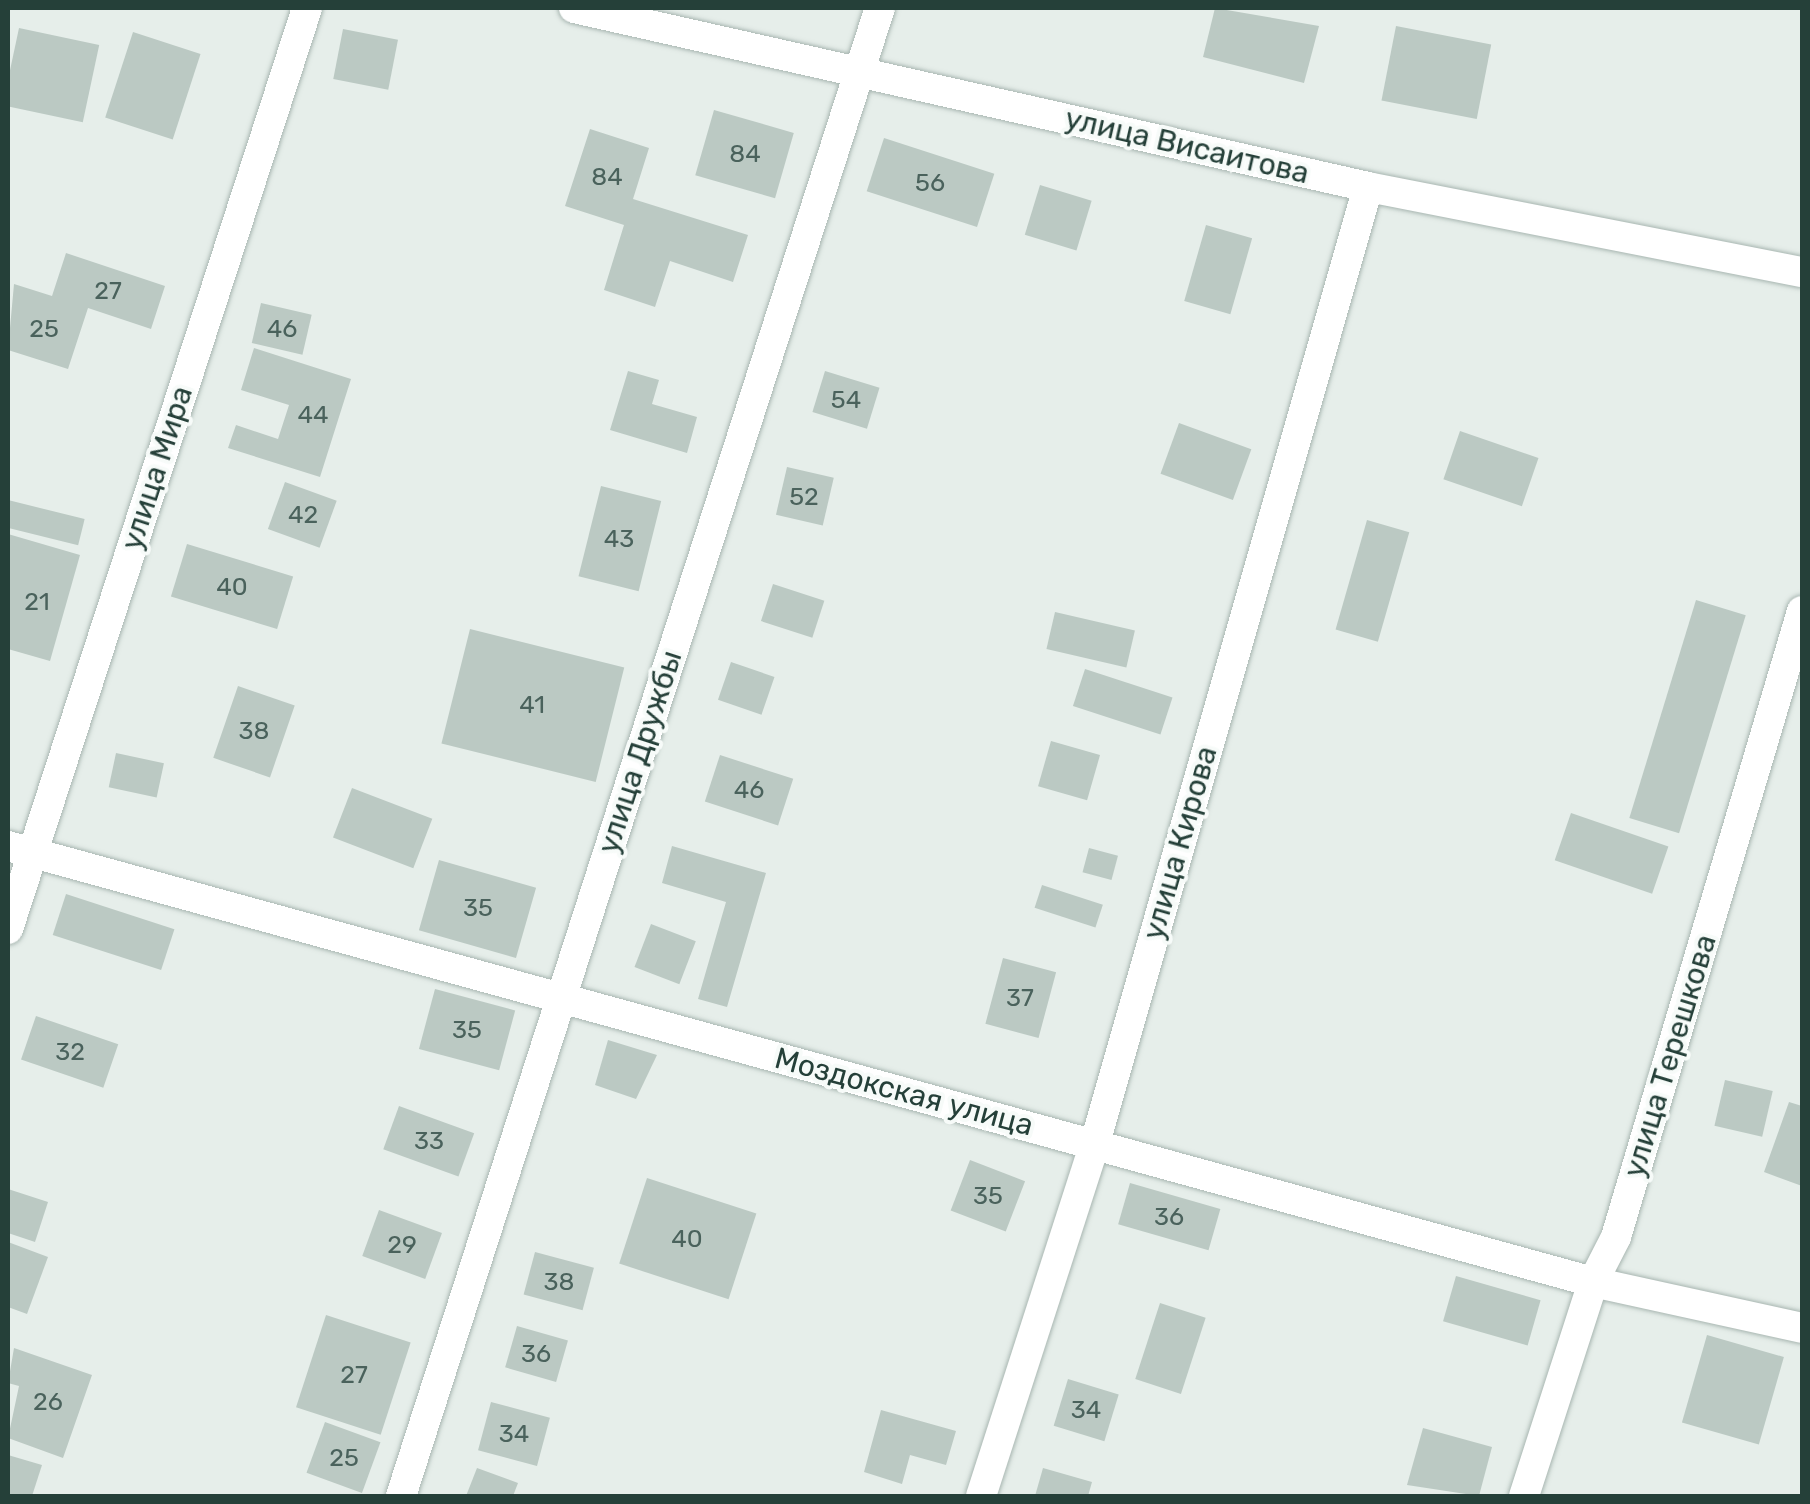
<!DOCTYPE html>
<html>
<head>
<meta charset="utf-8">
<style>
  body { margin:0 }
  #map { position:relative; width:1810px; height:1504px; overflow:hidden; background:#e6eeea; font-family:Rubik,sans-serif }
  div>[style] { position:absolute }
  .building>* { inset:0; background:#bbc9c3; transform-origin:0 0 }
  .roads { filter:drop-shadow(0 0 2px #a8b6b1) drop-shadow(0 0 2px #a8b6b1) }
  .street>* { height:30px; margin:-15px; padding:0 15px; transform-origin:15px; border-radius:15px; background:#fff }
  .secondary>* { height:30px; margin:-15px; padding:0 15px; transform-origin:15px; border-radius:15px; background:#fff }
  span { translate:-50% -50%; white-space:nowrap; text-align:center; line-height:1.15; -webkit-text-stroke:8px #f7fbf9; paint-order:stroke }
  .number-label { font-size:25px; color:#4a625c }
  .number-label span { -webkit-text-stroke-width:0 }
  .street-label { font-size:30px; color:#254039 }
  .frame { position:absolute; inset:0; border:10px solid #254039; pointer-events:none }
</style>
</head>
<body>
<div id="map">
  <div class="building">
    <div style="clip-path:polygon(1215px 8px,1319px 26px,1304px 83px,1203px 57px)"></div>
    <div style="left:1396px;top:26px;width:97px;height:76px;rotate:11deg"></div>
    <div style="left:19px;top:28px;width:82px;height:79px;rotate:12deg"></div>
    <div style="left:343px;top:29px;width:56px;height:51px;rotate:11deg"></div>
    <div style="left:133px;top:32px;width:71px;height:90px;rotate:18deg"></div>
    <div style="left:714px;top:110px;width:83px;height:68px;rotate:16deg"></div>
    <div style="clip-path:polygon(590px 129px,649px 148px,633px 199px,748px 235px,733px 282px,670px 261px,655px 307px,604px 290px,624px 225px,565px 206px)"></div>
    <div style="left:884px;top:138px;width:116px;height:56px;rotate:18deg"></div>
    <div style="left:1040px;top:185px;width:54px;height:52px;rotate:17deg"></div>
    <div style="left:1206px;top:225px;width:48px;height:79px;rotate:16deg"></div>
    <div style="clip-path:polygon(66px 253px,165px 286px,151px 329px,88px 308px,68px 369px,8px 350px,14px 284px,52px 296px)"></div>
    <div style="left:261px;top:303px;width:52px;height:41px;rotate:13deg"></div>
    <div style="clip-path:polygon(254px 348px,351px 379px,320px 477px,228px 448px,236px 425px,278px 439px,289px 405px,241px 390px)"></div>
    <div style="clip-path:polygon(628px 371px,659px 380px,652px 404px,697px 417px,687px 453px,610px 430px)"></div>
    <div style="left:825px;top:371px;width:57px;height:43px;rotate:17deg"></div>
    <div style="left:1179px;top:423px;width:77px;height:54px;rotate:20deg"></div>
    <div style="left:1460px;top:431px;width:83px;height:51px;rotate:19deg"></div>
    <div style="left:787px;top:467px;width:48px;height:49px;rotate:13deg"></div>
    <div style="left:285px;top:482px;width:55px;height:50px;rotate:20deg"></div>
    <div style="left:601px;top:486px;width:62px;height:93px;rotate:14deg"></div>
    <div style="left:8px;top:500px;width:79px;height:27px;rotate:14deg"></div>
    <div style="left:1367px;top:520px;width:44px;height:114px;rotate:16deg"></div>
    <div style="clip-path:polygon(8px 534px,80px 555px,50px 661px,8px 649px)"></div>
    <div style="left:187px;top:544px;width:111px;height:55px;rotate:17deg"></div>
    <div style="left:773px;top:584px;width:54px;height:39px;rotate:18deg"></div>
    <div style="left:1696px;top:600px;width:52px;height:228px;rotate:17deg"></div>
    <div style="left:1055px;top:612px;width:82px;height:38px;rotate:13deg"></div>
    <div style="left:470px;top:629px;width:159px;height:118px;rotate:14deg"></div>
    <div style="left:731px;top:662px;width:46px;height:40px;rotate:19deg"></div>
    <div style="left:1085px;top:669px;width:92px;height:39px;rotate:18deg"></div>
    <div style="left:238px;top:686px;width:60px;height:76px;rotate:19deg"></div>
    <div style="left:1051px;top:741px;width:51px;height:47px;rotate:16deg"></div>
    <div style="left:116px;top:753px;width:49px;height:35px;rotate:12deg"></div>
    <div style="left:720px;top:755px;width:77px;height:49px;rotate:18deg"></div>
    <div style="left:352px;top:788px;width:86px;height:53px;rotate:21deg"></div>
    <div style="left:1571px;top:813px;width:103px;height:50px;rotate:19deg"></div>
    <div style="clip-path:polygon(672px 846px,766px 873px,727px 1007px,698px 999px,726px 902px,662px 883px)"></div>
    <div style="left:1089px;top:848px;width:30px;height:25px;rotate:15deg"></div>
    <div style="left:439px;top:860px;width:101px;height:73px;rotate:16deg"></div>
    <div style="left:1042px;top:885px;width:64px;height:24px;rotate:18deg"></div>
    <div style="left:66px;top:894px;width:114px;height:43px;rotate:18deg"></div>
    <div style="left:651px;top:924px;width:48px;height:46px;rotate:21deg"></div>
    <div style="left:1003px;top:958px;width:55px;height:68px;rotate:15deg"></div>
    <div style="left:435px;top:989px;width:83px;height:62px;rotate:15deg"></div>
    <div style="left:36px;top:1016px;width:87px;height:46px;rotate:19deg"></div>
    <div style="clip-path:polygon(608px 1040px,657px 1055px,636px 1099px,595px 1085px)"></div>
    <div style="left:1725px;top:1080px;width:49px;height:47px;rotate:13deg"></div>
    <div style="clip-path:polygon(1789px 1102px,1802px 1106px,1802px 1186px,1764px 1172px)"></div>
    <div style="left:399px;top:1106px;width:80px;height:46px;rotate:20deg"></div>
    <div style="left:970px;top:1160px;width:59px;height:54px;rotate:21deg"></div>
    <div style="left:647px;top:1178px;width:115px;height:90px;rotate:18deg"></div>
    <div style="left:1130px;top:1183px;width:94px;height:43px;rotate:16deg"></div>
    <div style="clip-path:polygon(8px 1189px,48px 1202px,35px 1242px,8px 1233px)"></div>
    <div style="left:379px;top:1210px;width:67px;height:49px;rotate:20deg"></div>
    <div style="clip-path:polygon(8px 1242px,48px 1257px,27px 1314px,8px 1307px)"></div>
    <div style="left:535px;top:1252px;width:61px;height:44px;rotate:15deg"></div>
    <div style="left:1456px;top:1276px;width:88px;height:47px;rotate:16deg"></div>
    <div style="left:1160px;top:1303px;width:48px;height:80px;rotate:18deg"></div>
    <div style="left:326px;top:1315px;width:89px;height:97px;rotate:18deg"></div>
    <div style="left:517px;top:1326px;width:53px;height:43px;rotate:16deg"></div>
    <div style="left:1707px;top:1335px;width:80px;height:91px;rotate:16deg"></div>
    <div style="clip-path:polygon(14px 1348px,92px 1375px,63px 1458px,8px 1438px,19px 1386px,8px 1383px)"></div>
    <div style="left:1068px;top:1379px;width:53px;height:49px;rotate:17deg"></div>
    <div style="left:491px;top:1402px;width:61px;height:50px;rotate:15deg"></div>
    <div style="clip-path:polygon(881px 1410px,956px 1431px,946px 1465px,910px 1455px,902px 1484px,864px 1472px)"></div>
    <div style="left:325px;top:1422px;width:59px;height:54px;rotate:20deg"></div>
    <div style="clip-path:polygon(1423px 1428px,1492px 1447px,1479px 1496px,1407px 1485px)"></div>
    <div style="clip-path:polygon(8px 1455px,42px 1465px,32px 1496px,8px 1496px)"></div>
    <div style="clip-path:polygon(477px 1468px,518px 1483px,513px 1496px,466px 1496px)"></div>
    <div style="clip-path:polygon(1043px 1468px,1092px 1482px,1088px 1496px,1035px 1496px)"></div>
  </div>
  <div class="roads">
    <div class="street">
      <div style="left:8px;top:846px;width:1644px;rotate:15.38deg"></div>
      <div style="left:1593px;top:1282px;width:214px;rotate:12.4deg"></div>
      <div style="left:8px;top:929px;width:968px;rotate:-72.01deg"></div>
      <div style="left:401px;top:1496px;width:1563px;rotate:-72.16deg"></div>
      <div style="left:981px;top:1496px;width:371px;rotate:-72.1deg"></div>
      <div style="left:1095px;top:1143px;width:994px;rotate:-74.06deg"></div>
      <div style="left:1524px;top:1496px;width:225px;rotate:-72.1deg"></div>
      <div style="left:1593px;top:1282px;width:51px;rotate:-62.9deg"></div>
      <div style="left:1616px;top:1237px;width:653px;rotate:-73.45deg"></div>
    </div>
    <div class="secondary">
      <div style="left:574px;top:8px;width:814px;rotate:12.7deg"></div>
      <div style="left:1368px;top:187px;width:442px;rotate:11.1deg"></div>
    </div>
  </div>
  <div class="number-label">
    <span style="left:745px;top:154px">84</span>
    <span style="left:607px;top:177px">84</span>
    <span style="left:930px;top:183px">56</span>
    <span style="left:108px;top:291px">27</span>
    <span style="left:44px;top:329px">25</span>
    <span style="left:282px;top:329px">46</span>
    <span style="left:846px;top:400px">54</span>
    <span style="left:313px;top:415px">44</span>
    <span style="left:804px;top:497px">52</span>
    <span style="left:303px;top:515px">42</span>
    <span style="left:619px;top:539px">43</span>
    <span style="left:232px;top:587px">40</span>
    <span style="left:37px;top:602px">21</span>
    <span style="left:532px;top:705px">41</span>
    <span style="left:254px;top:731px">38</span>
    <span style="left:749px;top:790px">46</span>
    <span style="left:478px;top:908px">35</span>
    <span style="left:1020px;top:998px">37</span>
    <span style="left:467px;top:1030px">35</span>
    <span style="left:70px;top:1052px">32</span>
    <span style="left:429px;top:1141px">33</span>
    <span style="left:988px;top:1196px">35</span>
    <span style="left:1169px;top:1217px">36</span>
    <span style="left:687px;top:1239px">40</span>
    <span style="left:402px;top:1245px">29</span>
    <span style="left:559px;top:1282px">38</span>
    <span style="left:536px;top:1354px">36</span>
    <span style="left:354px;top:1375px">27</span>
    <span style="left:48px;top:1402px">26</span>
    <span style="left:1086px;top:1410px">34</span>
    <span style="left:514px;top:1434px">34</span>
    <span style="left:344px;top:1458px">25</span>
  </div>
  <div class="street-label">
    <span style="left:1187px;top:146px;rotate:13deg">улица Висаитова</span>
    <span style="left:157px;top:468px;rotate:-72deg">улица Мира</span>
    <span style="left:640px;top:752px;rotate:-72deg">улица Дружбы</span>
    <span style="left:1180px;top:843px;rotate:-74deg">улица Кирова</span>
    <span style="left:1670px;top:1056px;rotate:-73deg">улица Терешкова</span>
    <span style="left:904px;top:1092px;rotate:15deg">Моздокская улица</span>
  </div>
  <div class="frame"></div>
</div>
</body>
</html>
